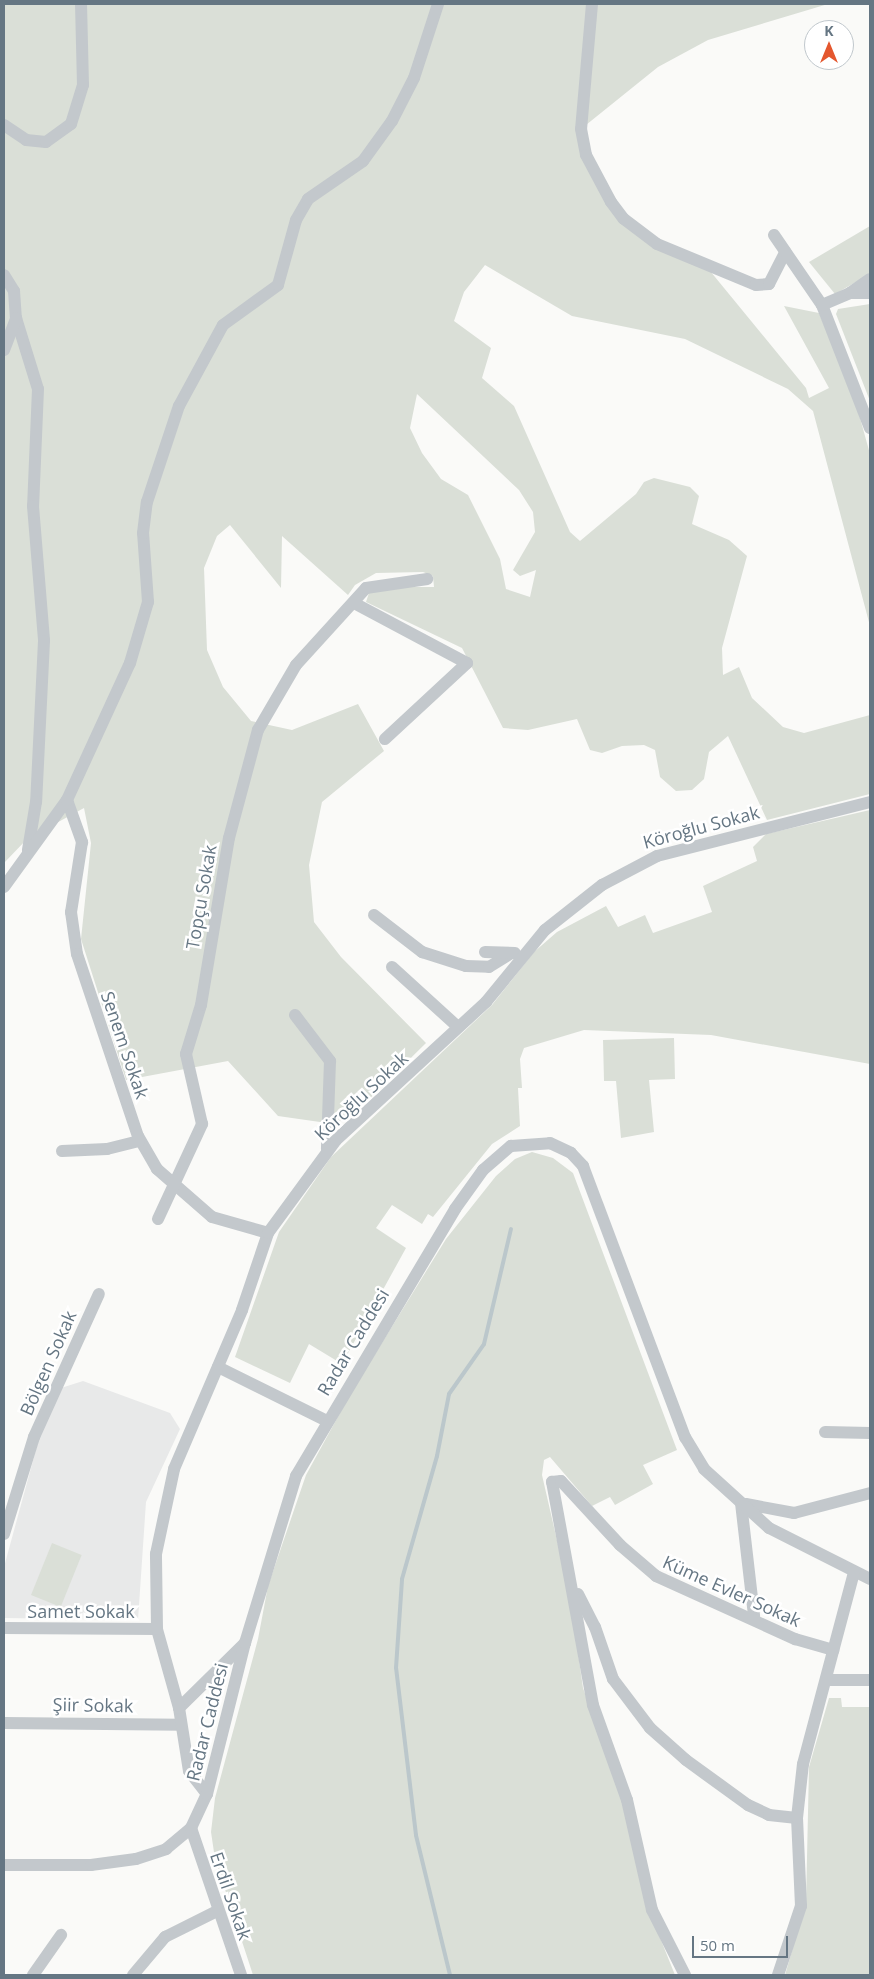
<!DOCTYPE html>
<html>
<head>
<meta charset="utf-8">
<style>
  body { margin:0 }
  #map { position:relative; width:874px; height:1979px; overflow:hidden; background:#fafaf8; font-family:"Open Sans",sans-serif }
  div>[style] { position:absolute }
  .built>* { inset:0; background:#e8e9e9 }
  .green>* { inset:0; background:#dadfd7; transform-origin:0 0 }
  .stream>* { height:4px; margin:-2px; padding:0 2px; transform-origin:2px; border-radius:2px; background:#bbc7cb }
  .minor>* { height:12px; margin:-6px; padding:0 6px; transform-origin:6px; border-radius:6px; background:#c3c8cc }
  span { translate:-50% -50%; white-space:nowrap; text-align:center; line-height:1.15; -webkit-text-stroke:5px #fff; paint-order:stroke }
  .street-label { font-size:18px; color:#657683 }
  .frame { position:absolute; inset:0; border:5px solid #657683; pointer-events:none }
  .north { position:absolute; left:804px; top:20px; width:50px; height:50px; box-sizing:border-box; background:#fff; border:1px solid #c1c8cd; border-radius:50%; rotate:0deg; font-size:14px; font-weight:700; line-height:20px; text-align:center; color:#657683 }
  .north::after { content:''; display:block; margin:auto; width:18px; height:22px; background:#e4572e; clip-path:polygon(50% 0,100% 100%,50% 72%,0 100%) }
  .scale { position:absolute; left:692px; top:1936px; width:96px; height:22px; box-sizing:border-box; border:2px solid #657683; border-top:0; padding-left:6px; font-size:15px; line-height:18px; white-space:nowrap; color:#657683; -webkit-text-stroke:4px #fff; paint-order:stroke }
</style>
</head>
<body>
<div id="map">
  <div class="built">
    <div style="clip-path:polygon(83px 1381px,170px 1413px,180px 1429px,146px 1502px,138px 1620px,4px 1618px,4px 1567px,40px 1435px,61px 1388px)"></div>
  </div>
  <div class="green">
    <div style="clip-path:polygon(evenodd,4px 4px,828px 4px,708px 40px,658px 67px,581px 129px,583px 143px,624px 219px,706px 266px,806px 388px,809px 398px,829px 388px,784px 306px,819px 313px,855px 400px,870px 454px,870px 626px,813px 411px,788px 389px,685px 339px,572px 316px,485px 265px,464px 292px,454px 321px,491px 348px,482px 378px,514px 406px,570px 532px,580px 541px,636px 494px,644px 482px,654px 478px,690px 487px,699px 496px,692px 524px,729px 540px,747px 556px,722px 648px,723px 675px,739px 667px,752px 698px,783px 727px,804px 733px,870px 715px,870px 794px,767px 820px,728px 736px,709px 752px,704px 779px,692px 790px,676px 791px,660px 777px,655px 750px,644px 745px,622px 746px,602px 753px,590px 750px,577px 719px,528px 730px,503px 728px,462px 648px,366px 602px,369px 593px,394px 587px,434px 587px,433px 576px,423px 572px,376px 573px,355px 585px,348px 595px,282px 536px,281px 588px,230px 525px,217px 536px,204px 568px,207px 650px,223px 687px,251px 721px,292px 730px,358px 704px,384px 751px,322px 802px,309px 865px,314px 922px,341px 957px,426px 1043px,348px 1120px,327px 1123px,278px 1116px,228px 1061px,126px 1080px,81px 939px,91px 843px,84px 808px,27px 839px,4px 863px,4px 4px,417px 394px,519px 490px,533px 512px,535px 532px,513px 570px,520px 576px,536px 570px,530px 597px,506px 589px,500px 559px,468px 495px,441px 479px,422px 453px,410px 428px,417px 394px)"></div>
    <div style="clip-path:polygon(870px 226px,870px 274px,835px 294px,809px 262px)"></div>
    <div style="clip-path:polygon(870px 304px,870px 401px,836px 314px,838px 309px)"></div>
    <div style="clip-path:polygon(870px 810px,870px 1064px,711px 1035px,584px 1030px,524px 1048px,520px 1059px,522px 1088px,518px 1088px,520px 1126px,492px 1144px,433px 1217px,428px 1214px,422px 1224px,392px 1205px,376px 1228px,406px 1248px,342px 1364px,309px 1344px,290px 1383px,235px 1357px,279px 1232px,331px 1157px,492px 1005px,534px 952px,557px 932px,606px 906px,618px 927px,645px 915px,653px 933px,712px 912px,703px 886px,757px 861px,753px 847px,766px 834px)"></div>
    <div style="clip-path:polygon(674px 1038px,675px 1079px,649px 1080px,654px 1132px,621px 1138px,616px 1081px,604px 1081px,603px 1040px)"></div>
    <div style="clip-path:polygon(532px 1152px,553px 1158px,573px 1173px,677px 1450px,643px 1465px,653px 1484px,615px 1505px,610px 1497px,592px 1506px,550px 1457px,544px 1460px,542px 1475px,570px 1597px,583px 1688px,624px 1805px,644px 1898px,675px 1975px,253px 1975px,215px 1859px,211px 1832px,215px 1798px,258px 1639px,268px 1586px,306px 1475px,351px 1393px,446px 1239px,496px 1176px,515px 1159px)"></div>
    <div style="left:52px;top:1543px;width:32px;height:56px;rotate:22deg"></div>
    <div style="clip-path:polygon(829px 1698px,841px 1698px,842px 1707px,870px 1707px,870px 1975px,785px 1975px,806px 1903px,809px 1767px)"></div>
  </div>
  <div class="stream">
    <div style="left:450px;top:1975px;width:144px;rotate:-103.7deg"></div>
    <div style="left:416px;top:1835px;width:168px;rotate:-96.8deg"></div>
    <div style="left:396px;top:1668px;width:89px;rotate:-86.1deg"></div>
    <div style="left:402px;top:1579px;width:128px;rotate:-74.1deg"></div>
    <div style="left:437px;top:1456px;width:63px;rotate:-79deg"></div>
    <div style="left:449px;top:1394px;width:61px;rotate:-55deg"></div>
    <div style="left:484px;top:1344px;width:118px;rotate:-76.8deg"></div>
  </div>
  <div class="minor">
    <div style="left:592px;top:4px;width:125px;rotate:95deg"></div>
    <div style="left:581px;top:129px;width:26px;rotate:79deg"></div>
    <div style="left:586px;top:155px;width:53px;rotate:62deg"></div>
    <div style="left:611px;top:202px;width:21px;rotate:53deg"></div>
    <div style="left:624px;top:219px;width:41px;rotate:37.1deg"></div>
    <div style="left:657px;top:244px;width:107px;rotate:22.5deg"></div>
    <div style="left:756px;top:285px;width:13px;rotate:-4deg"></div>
    <div style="left:769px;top:284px;width:36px;rotate:-63deg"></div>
    <div style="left:4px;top:125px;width:27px;rotate:34deg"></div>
    <div style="left:26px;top:140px;width:20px;rotate:6deg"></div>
    <div style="left:46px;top:142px;width:31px;rotate:-36deg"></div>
    <div style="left:71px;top:124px;width:41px;rotate:-72.9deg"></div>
    <div style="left:83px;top:85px;width:81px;rotate:-91.4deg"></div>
    <div style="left:774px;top:235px;width:85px;rotate:55.6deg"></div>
    <div style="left:822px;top:305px;width:132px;rotate:68.7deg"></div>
    <div style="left:4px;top:275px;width:19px;rotate:58deg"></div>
    <div style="left:14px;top:291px;width:27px;rotate:86deg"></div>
    <div style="left:16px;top:318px;width:74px;rotate:72.8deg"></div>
    <div style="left:38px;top:389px;width:117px;rotate:92.4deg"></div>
    <div style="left:33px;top:506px;width:135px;rotate:85.3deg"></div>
    <div style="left:44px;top:641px;width:161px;rotate:92.8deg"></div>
    <div style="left:36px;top:802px;width:49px;rotate:99.5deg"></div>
    <div style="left:850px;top:293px;width:24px;rotate:-35deg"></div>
    <div style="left:822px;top:305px;width:30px;rotate:-23deg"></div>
    <div style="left:850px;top:293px;width:20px"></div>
    <div style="left:4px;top:350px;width:34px;rotate:-69deg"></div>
    <div style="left:354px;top:603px;width:128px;rotate:28deg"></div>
    <div style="left:467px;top:663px;width:112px;rotate:137.2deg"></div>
    <div style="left:67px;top:800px;width:45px;rotate:70.3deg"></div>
    <div style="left:82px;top:842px;width:71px;rotate:98.9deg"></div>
    <div style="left:71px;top:912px;width:42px;rotate:81.9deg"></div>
    <div style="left:77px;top:954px;width:192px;rotate:71.5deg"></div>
    <div style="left:138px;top:1136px;width:38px;rotate:60deg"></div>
    <div style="left:157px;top:1169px;width:73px;rotate:41.1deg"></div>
    <div style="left:212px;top:1217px;width:58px;rotate:15.9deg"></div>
    <div style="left:4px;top:887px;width:107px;rotate:-54.1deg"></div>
    <div style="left:67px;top:800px;width:151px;rotate:-65.3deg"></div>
    <div style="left:130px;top:663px;width:64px;rotate:-73.6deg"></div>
    <div style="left:148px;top:602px;width:69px;rotate:-94.1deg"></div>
    <div style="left:143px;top:533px;width:31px;rotate:-83deg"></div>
    <div style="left:147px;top:502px;width:101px;rotate:-71.6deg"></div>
    <div style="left:179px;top:406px;width:92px;rotate:-61.5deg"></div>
    <div style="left:223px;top:325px;width:68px;rotate:-36deg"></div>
    <div style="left:278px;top:285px;width:67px;rotate:-74.5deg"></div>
    <div style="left:296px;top:220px;width:24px;rotate:-60deg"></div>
    <div style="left:308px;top:199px;width:67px;rotate:-34.6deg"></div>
    <div style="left:363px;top:161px;width:49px;rotate:-54.1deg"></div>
    <div style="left:392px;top:121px;width:48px;rotate:-62.9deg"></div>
    <div style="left:414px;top:78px;width:78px;rotate:-72deg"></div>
    <div style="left:374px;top:915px;width:61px;rotate:37.6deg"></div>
    <div style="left:422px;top:952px;width:46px;rotate:17.7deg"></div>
    <div style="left:466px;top:966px;width:23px;rotate:2deg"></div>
    <div style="left:489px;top:967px;width:26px;rotate:-32deg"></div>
    <div style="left:485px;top:952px;width:30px;rotate:2deg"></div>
    <div style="left:392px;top:967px;width:89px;rotate:42.3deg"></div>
    <div style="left:295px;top:1015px;width:58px;rotate:52.7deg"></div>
    <div style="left:330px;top:1061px;width:88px;rotate:92deg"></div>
    <div style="left:62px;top:1151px;width:45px;rotate:-2.5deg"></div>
    <div style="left:107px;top:1149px;width:33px;rotate:-14deg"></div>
    <div style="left:158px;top:1219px;width:105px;rotate:-65.1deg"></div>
    <div style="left:202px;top:1124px;width:72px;rotate:-102.9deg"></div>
    <div style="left:186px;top:1054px;width:51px;rotate:-73deg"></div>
    <div style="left:201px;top:1005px;width:169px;rotate:-80.5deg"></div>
    <div style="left:229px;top:838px;width:112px;rotate:-75deg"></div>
    <div style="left:258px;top:730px;width:75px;rotate:-59.7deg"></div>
    <div style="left:296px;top:665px;width:104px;rotate:-47.7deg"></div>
    <div style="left:366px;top:588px;width:62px;rotate:-8.4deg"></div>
    <div style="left:218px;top:1367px;width:122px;rotate:26.4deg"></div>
    <div style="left:825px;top:1432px;width:45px;rotate:1.3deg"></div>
    <div style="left:741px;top:1503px;width:114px;rotate:83.4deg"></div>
    <div style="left:746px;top:1504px;width:49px;rotate:10.6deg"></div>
    <div style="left:794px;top:1513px;width:79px;rotate:-14.7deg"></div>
    <div style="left:4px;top:1534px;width:102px;rotate:-72.8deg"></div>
    <div style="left:34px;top:1437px;width:157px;rotate:-65.6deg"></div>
    <div style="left:578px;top:1594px;width:37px;rotate:63deg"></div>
    <div style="left:595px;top:1627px;width:55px;rotate:70.9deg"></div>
    <div style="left:613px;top:1679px;width:61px;rotate:52.9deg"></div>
    <div style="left:650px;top:1728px;width:48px;rotate:41.6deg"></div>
    <div style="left:686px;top:1760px;width:77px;rotate:36deg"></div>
    <div style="left:748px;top:1805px;width:23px;rotate:25deg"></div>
    <div style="left:769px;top:1815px;width:28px;rotate:6deg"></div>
    <div style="left:4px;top:1628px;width:153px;rotate:0.4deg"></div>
    <div style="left:826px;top:1680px;width:44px"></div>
    <div style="left:179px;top:1708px;width:93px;rotate:-44.6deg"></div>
    <div style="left:4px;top:1723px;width:177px;rotate:0.6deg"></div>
    <div style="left:207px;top:1794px;width:29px;rotate:-128deg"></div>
    <div style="left:189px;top:1771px;width:64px;rotate:-99deg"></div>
    <div style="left:179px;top:1708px;width:82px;rotate:-105.6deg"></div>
    <div style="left:157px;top:1629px;width:75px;rotate:-90.8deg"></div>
    <div style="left:156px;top:1554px;width:87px;rotate:-78deg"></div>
    <div style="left:174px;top:1469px;width:173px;rotate:-66.8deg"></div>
    <div style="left:242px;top:1310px;width:81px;rotate:-71.3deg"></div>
    <div style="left:268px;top:1233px;width:115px;rotate:-53.8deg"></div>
    <div style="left:336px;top:1140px;width:204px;rotate:-42.6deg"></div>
    <div style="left:486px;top:1002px;width:93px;rotate:-50.7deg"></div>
    <div style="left:545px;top:930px;width:73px;rotate:-38.3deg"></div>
    <div style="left:602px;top:885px;width:62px;rotate:-27.8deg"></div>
    <div style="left:657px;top:856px;width:220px;rotate:-14.2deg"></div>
    <div style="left:191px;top:1828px;width:155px;rotate:71.2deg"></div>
    <div style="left:4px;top:1865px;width:87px"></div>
    <div style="left:91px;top:1865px;width:45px;rotate:-7.6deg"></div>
    <div style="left:136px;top:1859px;width:32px;rotate:-18deg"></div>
    <div style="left:166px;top:1849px;width:33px;rotate:-40deg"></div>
    <div style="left:191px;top:1828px;width:38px;rotate:-65deg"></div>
    <div style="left:207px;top:1794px;width:156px;rotate:-75.9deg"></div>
    <div style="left:245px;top:1643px;width:175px;rotate:-73deg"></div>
    <div style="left:296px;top:1476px;width:311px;rotate:-59.2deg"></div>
    <div style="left:455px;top:1209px;width:48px;rotate:-54.3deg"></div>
    <div style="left:483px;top:1170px;width:37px;rotate:-41deg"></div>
    <div style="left:511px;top:1146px;width:39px;rotate:-4deg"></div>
    <div style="left:550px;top:1143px;width:23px;rotate:25deg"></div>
    <div style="left:571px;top:1153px;width:18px;rotate:47deg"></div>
    <div style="left:583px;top:1166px;width:290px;rotate:69.4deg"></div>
    <div style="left:685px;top:1437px;width:37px;rotate:59deg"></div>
    <div style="left:704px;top:1469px;width:88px;rotate:42.2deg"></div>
    <div style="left:769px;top:1528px;width:113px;rotate:26.8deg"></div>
    <div style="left:33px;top:1975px;width:49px;rotate:-55deg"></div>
    <div style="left:133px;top:1975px;width:50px;rotate:-49.9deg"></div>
    <div style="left:165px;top:1937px;width:58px;rotate:-26.6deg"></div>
    <div style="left:685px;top:1975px;width:73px;rotate:-116.9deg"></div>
    <div style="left:652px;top:1910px;width:113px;rotate:-102.8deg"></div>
    <div style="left:627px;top:1800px;width:101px;rotate:-109.7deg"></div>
    <div style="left:593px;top:1705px;width:227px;rotate:-100.4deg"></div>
    <div style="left:552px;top:1482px;width:9px;rotate:-6deg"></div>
    <div style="left:561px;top:1481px;width:87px;rotate:47.3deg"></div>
    <div style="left:620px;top:1545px;width:48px;rotate:40.7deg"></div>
    <div style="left:656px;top:1576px;width:153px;rotate:24.4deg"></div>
    <div style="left:795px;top:1639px;width:40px;rotate:16deg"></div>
    <div style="left:778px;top:1975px;width:73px;rotate:-71.6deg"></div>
    <div style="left:801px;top:1906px;width:88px;rotate:-92.6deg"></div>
    <div style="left:797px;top:1818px;width:54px;rotate:-83.7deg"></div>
    <div style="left:803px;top:1764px;width:199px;rotate:-75.1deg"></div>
  </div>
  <div class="street-label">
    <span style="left:701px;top:827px;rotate:-15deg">Köroğlu Sokak</span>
    <span style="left:201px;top:897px;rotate:-80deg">Topçu Sokak</span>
    <span style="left:125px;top:1045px;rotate:71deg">Senem Sokak</span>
    <span style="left:361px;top:1096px;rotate:-43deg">Köroğlu Sokak</span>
    <span style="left:353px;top:1342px;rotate:-59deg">Radar Caddesi</span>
    <span style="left:48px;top:1363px;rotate:-66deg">Bölgen Sokak</span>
    <span style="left:732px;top:1591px;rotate:24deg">Küme Evler Sokak</span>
    <span style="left:81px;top:1611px">Samet Sokak</span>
    <span style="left:93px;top:1705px;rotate:1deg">Şiir Sokak</span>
    <span style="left:207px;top:1722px;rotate:-76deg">Radar Caddesi</span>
    <span style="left:231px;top:1896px;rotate:71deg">Erdil Sokak</span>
  </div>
  <div class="frame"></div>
  <div class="north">K</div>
  <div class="scale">50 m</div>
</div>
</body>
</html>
